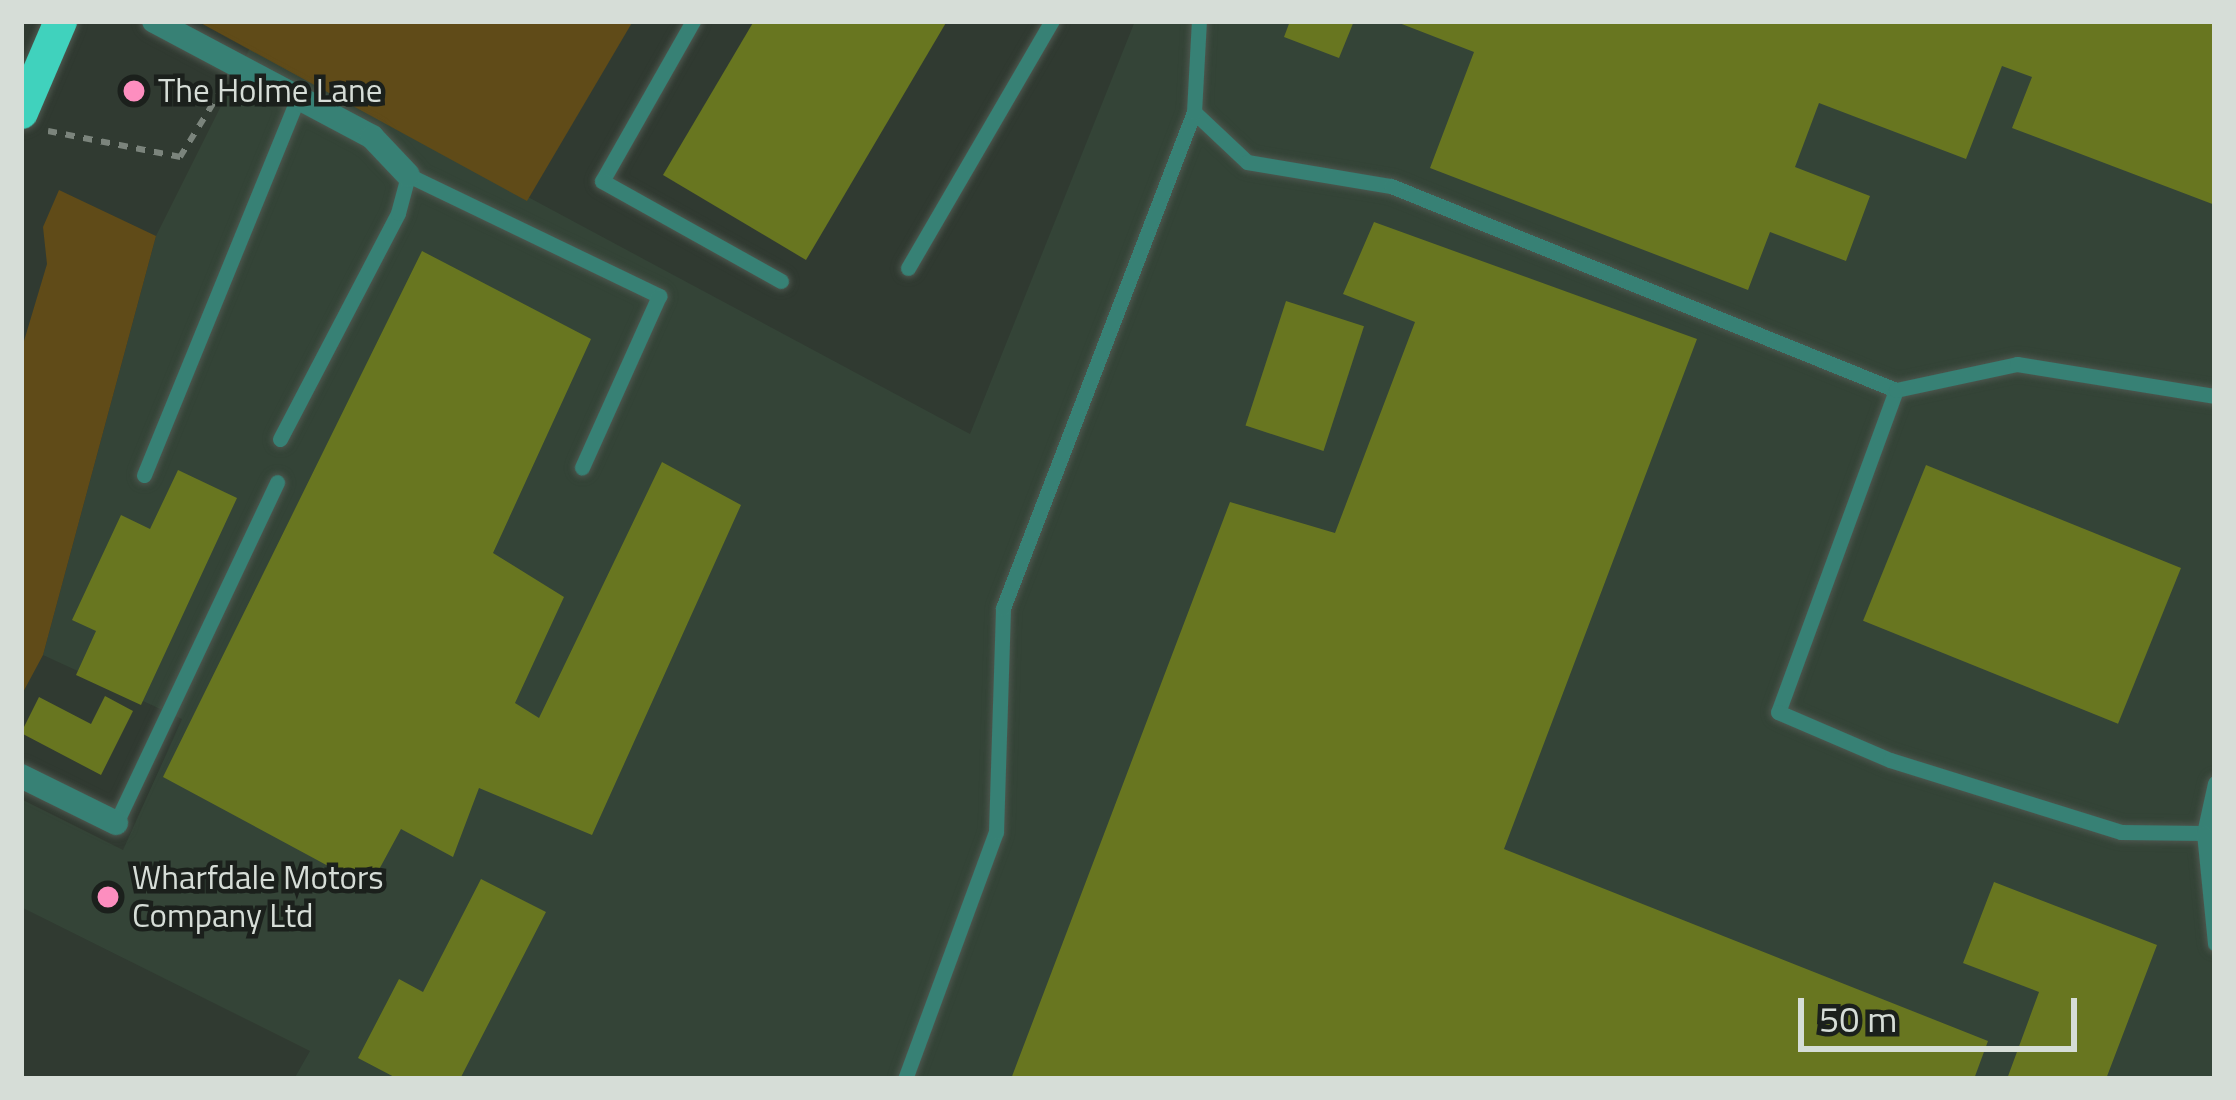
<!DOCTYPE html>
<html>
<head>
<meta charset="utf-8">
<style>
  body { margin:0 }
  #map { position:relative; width:2236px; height:1100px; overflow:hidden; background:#303a31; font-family:"Titillium Web",sans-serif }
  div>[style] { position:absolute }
  .built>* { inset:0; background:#344437 }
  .green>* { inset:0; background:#604b18 }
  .building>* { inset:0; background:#687620; transform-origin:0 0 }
  .path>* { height:6px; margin-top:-3px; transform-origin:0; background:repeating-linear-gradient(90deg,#7b847c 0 9px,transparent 0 18px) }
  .roads { filter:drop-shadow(0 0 3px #4e574f) drop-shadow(0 0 3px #4e574f) }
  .service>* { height:15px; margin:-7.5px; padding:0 7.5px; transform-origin:7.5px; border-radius:7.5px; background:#378175 }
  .minor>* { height:24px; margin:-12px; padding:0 12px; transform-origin:12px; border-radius:12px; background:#378175 }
  .trunk>* { height:33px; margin:-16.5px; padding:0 16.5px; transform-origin:16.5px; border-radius:16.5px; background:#40d2bd }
  .dots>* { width:33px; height:33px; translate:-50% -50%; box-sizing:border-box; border:6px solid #1b201c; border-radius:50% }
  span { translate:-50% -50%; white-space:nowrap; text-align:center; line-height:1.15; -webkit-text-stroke:9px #1b201c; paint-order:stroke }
  .poi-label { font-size:33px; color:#d6ddd7 }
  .left { translate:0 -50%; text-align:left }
  .frame { position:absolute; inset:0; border:24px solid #d6ddd7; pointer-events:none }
  .scale { position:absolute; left:1798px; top:998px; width:279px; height:54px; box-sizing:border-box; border:6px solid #d6ddd7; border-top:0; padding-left:15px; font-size:36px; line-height:42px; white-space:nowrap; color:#d6ddd7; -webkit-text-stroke:9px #1b201c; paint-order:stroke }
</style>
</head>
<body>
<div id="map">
  <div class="built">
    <div style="clip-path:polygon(1135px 21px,2215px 21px,2215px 1079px,294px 1079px,310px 1051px,21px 907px,21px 799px,123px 850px,182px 719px,43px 655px,156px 236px,250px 48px,970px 434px)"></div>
  </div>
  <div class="green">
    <div style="clip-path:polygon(197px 21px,633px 21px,527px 201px)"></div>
    <div style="clip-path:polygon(59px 190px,156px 236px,43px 655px,21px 696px,21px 351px,47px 264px,43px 227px)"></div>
  </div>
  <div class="building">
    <div style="clip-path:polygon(754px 21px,947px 21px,806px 260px,663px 175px)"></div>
    <div style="clip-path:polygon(1290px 21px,1354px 21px,1339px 58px,1284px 37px)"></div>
    <div style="clip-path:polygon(1394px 21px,2215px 21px,2215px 205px,2012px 128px,2032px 77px,2002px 66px,1966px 159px,1819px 103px,1795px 167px,1870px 196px,1846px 261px,1770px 232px,1748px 290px,1430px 168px,1474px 52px)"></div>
    <div style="clip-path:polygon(1374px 222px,1697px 339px,1504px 849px,1988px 1041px,1974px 1079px,1011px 1079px,1230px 502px,1335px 533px,1415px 322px,1343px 294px)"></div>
    <div style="clip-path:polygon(422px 251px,591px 339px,493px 553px,564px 597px,515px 703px,539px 718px,662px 462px,741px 505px,592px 835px,479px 788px,453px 857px,401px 829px,369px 888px,163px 777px)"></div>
    <div style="left:1286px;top:301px;width:82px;height:131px;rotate:18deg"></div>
    <div style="left:1926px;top:465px;width:275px;height:168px;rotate:22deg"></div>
    <div style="clip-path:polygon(178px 470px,237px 498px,141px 705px,76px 675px,96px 631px,72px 620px,121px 515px,150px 529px)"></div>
    <div style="clip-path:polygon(105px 696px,133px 711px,101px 775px,21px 733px,39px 697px,91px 724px)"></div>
    <div style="clip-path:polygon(481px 879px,546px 912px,460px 1079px,398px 1079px,358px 1058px,399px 979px,423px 992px)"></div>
    <div style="clip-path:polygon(1994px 882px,2157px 945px,2106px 1079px,2007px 1079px,2039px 992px,1963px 963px)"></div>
  </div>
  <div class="path">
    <div style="left:48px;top:131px;width:135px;rotate:11.1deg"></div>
    <div style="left:180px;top:157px;width:80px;rotate:-58.3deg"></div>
  </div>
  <div class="roads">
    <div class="service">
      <div style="left:693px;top:21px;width:184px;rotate:119.6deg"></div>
      <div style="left:602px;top:181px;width:205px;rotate:29.2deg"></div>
      <div style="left:1194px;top:112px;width:73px;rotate:43.3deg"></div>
      <div style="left:1247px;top:162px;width:146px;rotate:9.5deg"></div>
      <div style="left:1391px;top:186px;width:545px;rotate:22deg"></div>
      <div style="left:1896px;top:390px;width:343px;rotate:110.1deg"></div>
      <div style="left:1778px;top:712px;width:122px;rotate:23.2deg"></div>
      <div style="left:1890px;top:760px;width:242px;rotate:17.3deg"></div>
      <div style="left:2121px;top:832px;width:83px;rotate:0.7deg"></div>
      <div style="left:908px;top:268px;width:286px;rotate:-59.8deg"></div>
      <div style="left:1896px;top:390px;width:124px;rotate:-12.1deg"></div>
      <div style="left:2017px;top:364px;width:201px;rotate:9.2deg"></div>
      <div style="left:280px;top:439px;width:255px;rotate:-62.4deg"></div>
      <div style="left:398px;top:213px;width:39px;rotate:-75deg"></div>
      <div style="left:408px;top:175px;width:279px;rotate:25.7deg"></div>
      <div style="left:659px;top:296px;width:188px;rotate:114.2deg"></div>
      <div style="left:144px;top:475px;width:409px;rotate:-67.8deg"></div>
      <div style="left:2215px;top:783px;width:51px;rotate:102.4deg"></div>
      <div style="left:2204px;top:833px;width:111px;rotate:84.3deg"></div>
      <div style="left:116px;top:823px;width:377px;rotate:-64.7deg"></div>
      <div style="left:905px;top:1079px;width:263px;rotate:-69.8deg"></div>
      <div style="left:996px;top:832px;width:224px;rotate:-88.2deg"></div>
      <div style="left:1003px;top:608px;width:532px;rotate:-68.94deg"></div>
      <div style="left:1194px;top:112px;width:91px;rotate:-86.9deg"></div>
    </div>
    <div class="minor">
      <div style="left:154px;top:21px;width:247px;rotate:28deg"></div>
      <div style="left:372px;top:137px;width:52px;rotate:46.5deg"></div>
      <div style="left:21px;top:776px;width:106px;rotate:26.3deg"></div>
    </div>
    <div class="trunk">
      <div style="left:21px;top:112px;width:99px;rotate:-66.8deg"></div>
    </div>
  </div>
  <div class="dots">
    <div style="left:134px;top:91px;background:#fd8ebf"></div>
    <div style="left:108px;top:897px;background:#fd8ebf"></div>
  </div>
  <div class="poi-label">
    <span class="left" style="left:158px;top:91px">The Holme Lane</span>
    <span class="left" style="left:132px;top:897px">Wharfdale Motors<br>Company Ltd</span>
  </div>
  <div class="frame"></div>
  <div class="scale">50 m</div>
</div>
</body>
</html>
